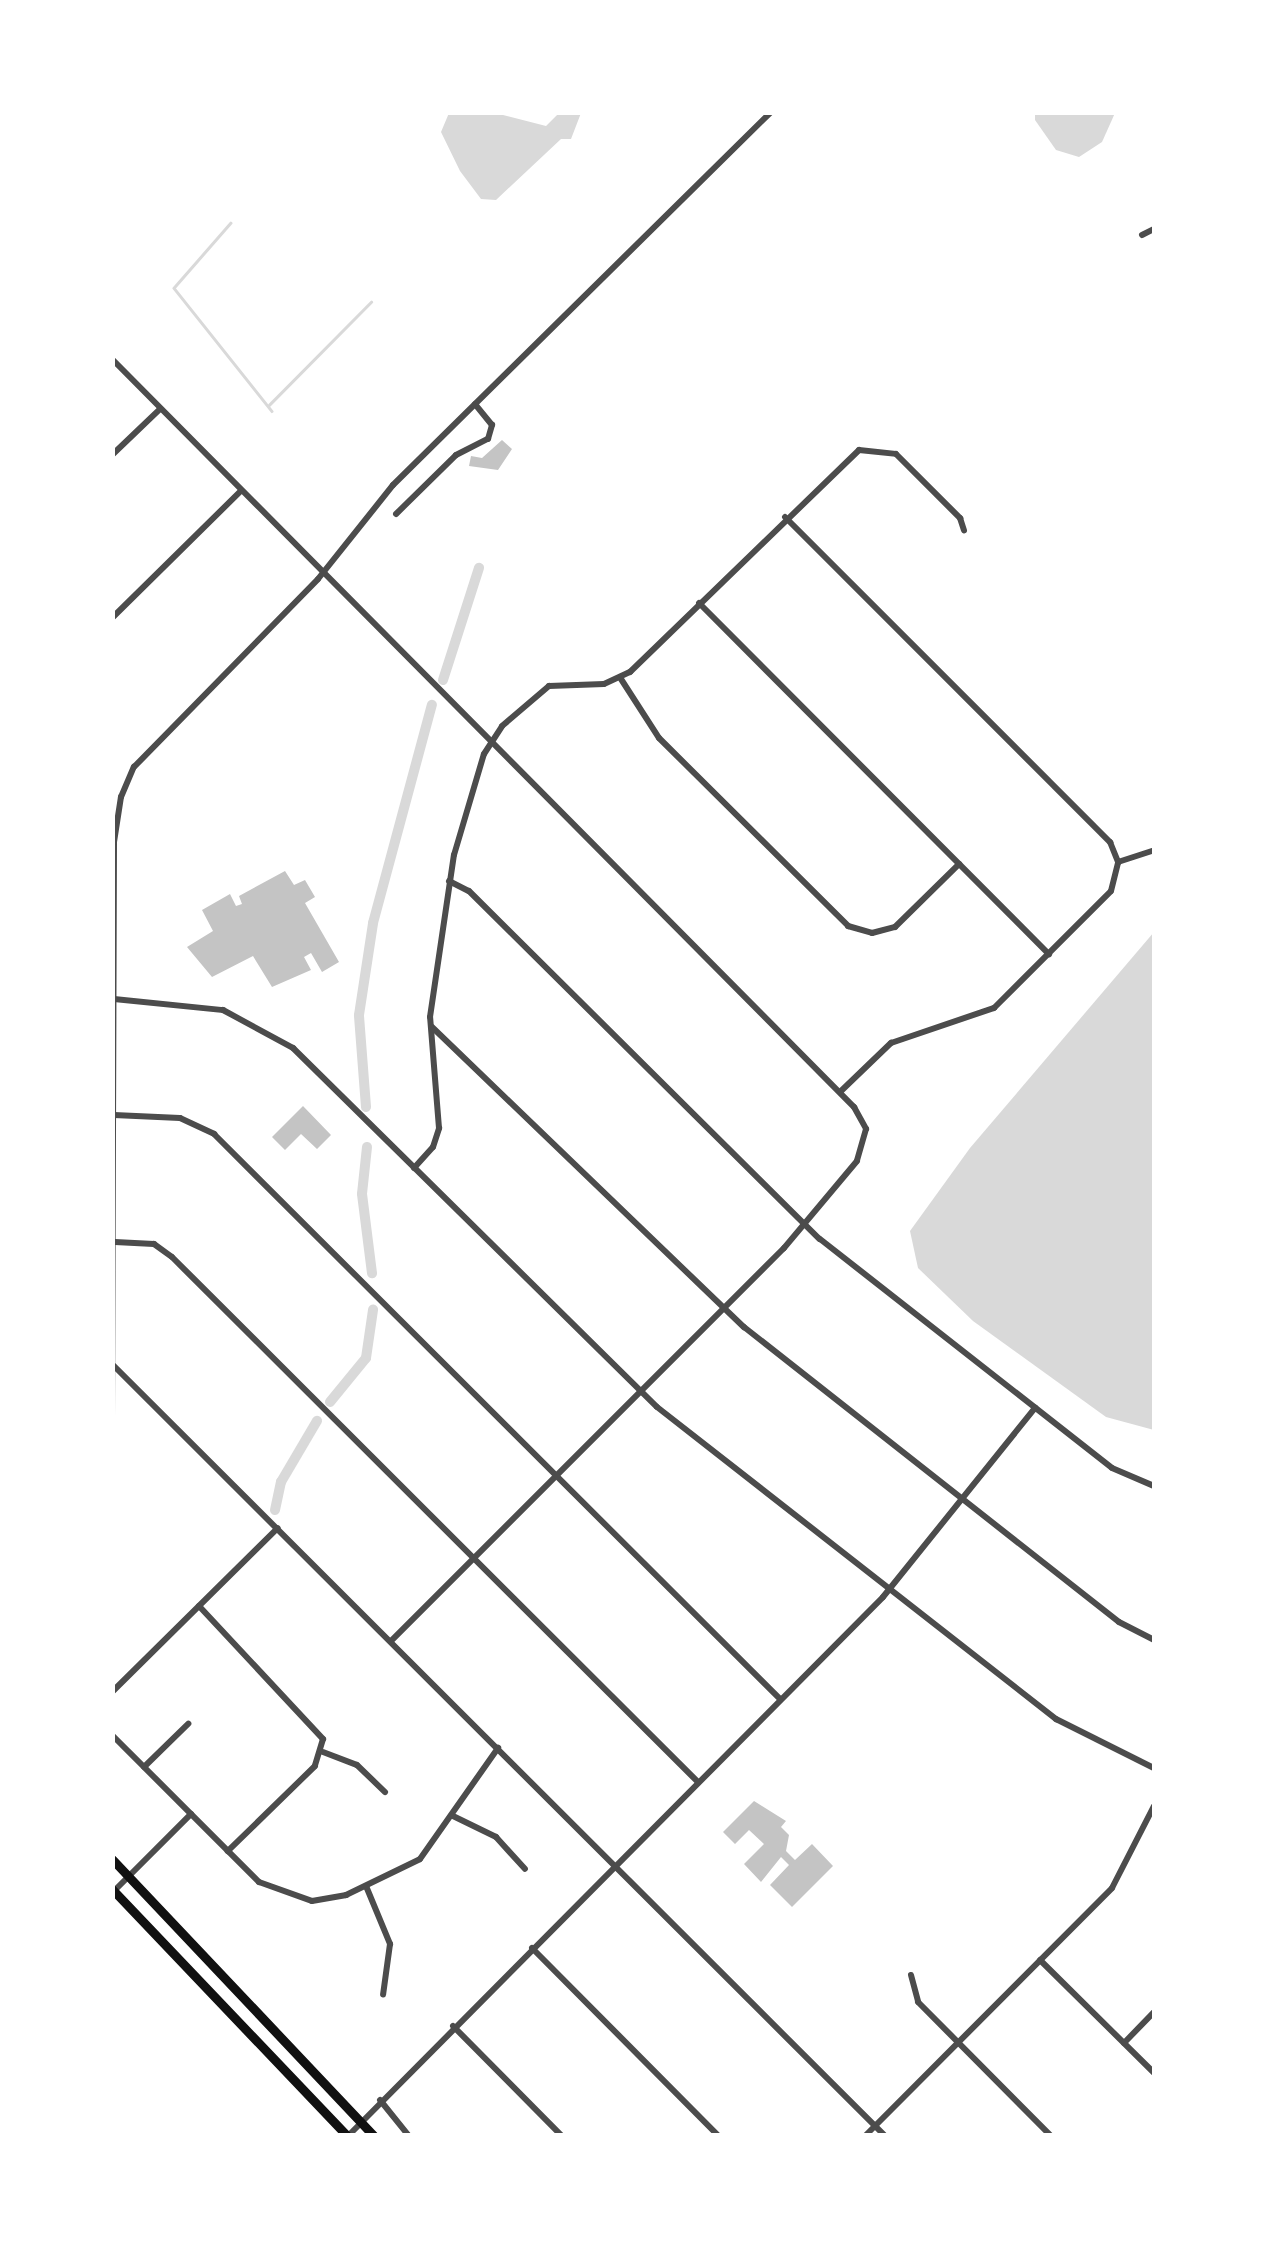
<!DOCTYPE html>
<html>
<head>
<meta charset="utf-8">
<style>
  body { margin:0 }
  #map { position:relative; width:1267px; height:2248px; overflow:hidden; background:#fff; font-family:"IBM Plex Sans",sans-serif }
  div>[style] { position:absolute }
  .water>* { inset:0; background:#d9d9d9 }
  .stream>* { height:2.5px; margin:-1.25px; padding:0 1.25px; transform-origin:1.25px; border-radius:1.25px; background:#d9d9d9 }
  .canal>* { height:10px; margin:-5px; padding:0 5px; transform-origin:5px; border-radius:5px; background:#d9d9d9 }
  .building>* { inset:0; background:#c4c4c4 }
  .minor>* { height:6px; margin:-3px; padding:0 3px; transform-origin:3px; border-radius:3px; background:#4c4c4c }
  .primary>* { height:9px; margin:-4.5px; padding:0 4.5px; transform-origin:4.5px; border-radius:4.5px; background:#111 }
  span { translate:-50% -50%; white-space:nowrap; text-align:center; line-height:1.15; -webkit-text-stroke:10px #fff; paint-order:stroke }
  .frame { position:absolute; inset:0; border:115px solid #fff; pointer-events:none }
</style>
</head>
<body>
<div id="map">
  <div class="water">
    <div style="clip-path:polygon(449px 113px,495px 113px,546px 126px,559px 113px,581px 113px,571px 139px,561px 139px,496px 200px,481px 199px,460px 171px,441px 132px)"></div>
    <div style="clip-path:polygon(1115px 113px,1102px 142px,1079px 157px,1056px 150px,1035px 120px,1035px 113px)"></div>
    <div style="clip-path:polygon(1154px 932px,1154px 1430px,1106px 1417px,973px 1321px,918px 1268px,910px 1231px,970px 1148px)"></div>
  </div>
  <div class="stream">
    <div style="left:231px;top:223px;width:86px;rotate:131.2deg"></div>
    <div style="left:174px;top:288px;width:157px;rotate:51.5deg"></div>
    <div style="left:269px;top:405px;width:145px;rotate:-45.3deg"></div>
  </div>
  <div class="canal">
    <div style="left:443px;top:680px;width:118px;rotate:-72.2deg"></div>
    <div style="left:366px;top:1107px;width:92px;rotate:-94.4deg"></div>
    <div style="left:359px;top:1015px;width:93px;rotate:-81.3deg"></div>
    <div style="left:373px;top:923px;width:226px;rotate:-74.9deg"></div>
    <div style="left:367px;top:1147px;width:47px;rotate:96.1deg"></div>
    <div style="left:362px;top:1194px;width:80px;rotate:82.8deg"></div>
    <div style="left:330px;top:1402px;width:57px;rotate:-50.7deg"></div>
    <div style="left:366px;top:1358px;width:49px;rotate:-81.7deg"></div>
    <div style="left:275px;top:1510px;width:29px;rotate:-78deg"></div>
    <div style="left:281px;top:1482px;width:71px;rotate:-59.5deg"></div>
  </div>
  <div class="building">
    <div style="clip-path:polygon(502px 440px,512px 449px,498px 470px,469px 466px,471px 456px,482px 458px)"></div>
    <div style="clip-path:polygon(285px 871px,294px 885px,305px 880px,315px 897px,305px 903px,339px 962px,322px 972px,311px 953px,304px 957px,311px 970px,272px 987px,253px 956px,212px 977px,187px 947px,213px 931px,202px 910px,230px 894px,236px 906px,242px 904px,239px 896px)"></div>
    <div style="clip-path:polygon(303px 1106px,331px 1135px,317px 1149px,301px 1134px,285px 1150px,272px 1137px)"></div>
    <div style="clip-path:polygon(754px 1801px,786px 1821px,781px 1827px,789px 1835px,786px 1851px,795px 1860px,812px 1844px,833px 1866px,792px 1907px,770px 1885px,789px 1865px,781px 1857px,761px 1882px,744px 1864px,764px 1844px,749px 1830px,735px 1844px,723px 1832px)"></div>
  </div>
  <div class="minor">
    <div style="left:1142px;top:235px;width:13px;rotate:-27deg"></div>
    <div style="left:112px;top:359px;width:1054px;rotate:45.23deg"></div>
    <div style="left:854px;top:1107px;width:25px;rotate:61deg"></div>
    <div style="left:866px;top:1129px;width:33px;rotate:106deg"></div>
    <div style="left:857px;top:1161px;width:114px;rotate:130deg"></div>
    <div style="left:784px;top:1248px;width:556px;rotate:135deg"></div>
    <div style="left:112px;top:455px;width:66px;rotate:-43.8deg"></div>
    <div style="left:396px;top:514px;width:84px;rotate:-44.5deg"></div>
    <div style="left:456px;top:455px;width:36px;rotate:-27deg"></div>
    <div style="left:488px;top:439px;width:15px;rotate:-74deg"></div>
    <div style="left:492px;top:425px;width:27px;rotate:-129deg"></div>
    <div style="left:785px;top:517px;width:460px;rotate:45deg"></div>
    <div style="left:1110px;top:842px;width:22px;rotate:68deg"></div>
    <div style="left:699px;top:603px;width:496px;rotate:45.1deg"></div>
    <div style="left:112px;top:618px;width:181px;rotate:-44.6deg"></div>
    <div style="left:621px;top:679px;width:70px;rotate:57.2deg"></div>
    <div style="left:659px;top:738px;width:267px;rotate:44.8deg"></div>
    <div style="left:848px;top:926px;width:25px;rotate:16deg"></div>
    <div style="left:872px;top:933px;width:24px;rotate:-15deg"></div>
    <div style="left:895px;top:927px;width:90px;rotate:-44.5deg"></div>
    <div style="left:449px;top:881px;width:22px;rotate:27deg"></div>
    <div style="left:469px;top:891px;width:494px;rotate:44.8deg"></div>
    <div style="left:820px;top:1239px;width:371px;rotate:38.1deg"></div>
    <div style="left:1112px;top:1468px;width:46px;rotate:23.2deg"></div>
    <div style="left:114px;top:999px;width:110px;rotate:5.8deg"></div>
    <div style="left:223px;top:1010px;width:80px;rotate:28.5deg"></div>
    <div style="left:293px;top:1048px;width:511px;rotate:44.6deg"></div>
    <div style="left:657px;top:1407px;width:507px;rotate:38.02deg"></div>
    <div style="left:1056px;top:1719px;width:110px;rotate:26.6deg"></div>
    <div style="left:432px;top:1027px;width:433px;rotate:43.9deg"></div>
    <div style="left:744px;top:1327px;width:477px;rotate:38.2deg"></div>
    <div style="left:1119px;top:1622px;width:39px;rotate:27deg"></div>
    <div style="left:840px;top:1092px;width:71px;rotate:-43.9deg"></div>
    <div style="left:891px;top:1043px;width:109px;rotate:-18.8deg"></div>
    <div style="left:994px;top:1008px;width:165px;rotate:-45deg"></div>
    <div style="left:1111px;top:891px;width:30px;rotate:-76deg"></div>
    <div style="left:1118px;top:862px;width:38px;rotate:-18deg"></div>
    <div style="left:114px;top:1115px;width:66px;rotate:2.6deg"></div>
    <div style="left:180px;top:1118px;width:38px;rotate:25deg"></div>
    <div style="left:214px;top:1134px;width:800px;rotate:44.95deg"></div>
    <div style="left:414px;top:1168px;width:28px;rotate:-48deg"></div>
    <div style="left:433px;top:1147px;width:20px;rotate:-72deg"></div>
    <div style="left:439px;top:1128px;width:111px;rotate:-94.6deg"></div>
    <div style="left:430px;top:1017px;width:164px;rotate:-81.6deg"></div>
    <div style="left:454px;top:855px;width:105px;rotate:-73.5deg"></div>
    <div style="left:484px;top:754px;width:33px;rotate:-57deg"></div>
    <div style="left:502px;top:726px;width:62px;rotate:-40.4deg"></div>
    <div style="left:549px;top:686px;width:55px;rotate:-2.1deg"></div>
    <div style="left:604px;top:684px;width:29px;rotate:-25deg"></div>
    <div style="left:630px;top:672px;width:319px;rotate:-44.1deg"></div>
    <div style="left:859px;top:450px;width:37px;rotate:6deg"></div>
    <div style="left:896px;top:454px;width:91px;rotate:45deg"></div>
    <div style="left:960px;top:518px;width:13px;rotate:72deg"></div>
    <div style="left:115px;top:1242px;width:39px;rotate:3deg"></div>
    <div style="left:154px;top:1244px;width:22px;rotate:36deg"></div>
    <div style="left:172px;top:1257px;width:743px;rotate:44.95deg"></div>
    <div style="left:114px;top:1366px;width:1090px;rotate:44.96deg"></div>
    <div style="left:112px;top:1417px;width:575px;rotate:-89.8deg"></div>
    <div style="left:114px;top:842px;width:46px;rotate:-81.2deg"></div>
    <div style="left:121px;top:797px;width:33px;rotate:-67deg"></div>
    <div style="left:134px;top:767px;width:263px;rotate:-45.6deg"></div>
    <div style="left:318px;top:579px;width:120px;rotate:-51.4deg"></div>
    <div style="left:393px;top:485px;width:531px;rotate:-44.62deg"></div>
    <div style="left:199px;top:1606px;width:182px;rotate:47deg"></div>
    <div style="left:323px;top:1739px;width:28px;rotate:107deg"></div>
    <div style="left:315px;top:1766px;width:122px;rotate:135.7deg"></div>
    <div style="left:112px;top:1692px;width:233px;rotate:-44.7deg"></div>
    <div style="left:112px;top:1735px;width:208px;rotate:45deg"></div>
    <div style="left:259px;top:1882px;width:56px;rotate:19.7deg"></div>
    <div style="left:312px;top:1901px;width:35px;rotate:-10deg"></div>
    <div style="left:346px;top:1895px;width:82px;rotate:-25.9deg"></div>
    <div style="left:420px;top:1859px;width:136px;rotate:-54.9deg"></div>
    <div style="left:323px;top:1752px;width:36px;rotate:21deg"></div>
    <div style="left:357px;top:1765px;width:39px;rotate:44deg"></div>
    <div style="left:144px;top:1767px;width:62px;rotate:-44.3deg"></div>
    <div style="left:453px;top:1816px;width:48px;rotate:26deg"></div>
    <div style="left:496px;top:1837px;width:43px;rotate:47.8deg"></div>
    <div style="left:366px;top:1886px;width:63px;rotate:67.5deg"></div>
    <div style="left:390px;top:1944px;width:51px;rotate:97.8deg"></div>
    <div style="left:114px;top:1891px;width:109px;rotate:-45deg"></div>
    <div style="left:532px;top:1948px;width:265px;rotate:45.2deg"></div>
    <div style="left:1040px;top:1960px;width:161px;rotate:44.7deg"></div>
    <div style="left:911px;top:1975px;width:28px;rotate:75deg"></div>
    <div style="left:918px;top:2002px;width:189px;rotate:45.2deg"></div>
    <div style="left:453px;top:2026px;width:155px;rotate:45.3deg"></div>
    <div style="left:1124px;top:2043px;width:43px;rotate:-45.9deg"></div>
    <div style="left:380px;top:2100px;width:46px;rotate:51.1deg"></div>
    <div style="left:348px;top:2136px;width:759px;rotate:-45.21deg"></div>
    <div style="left:883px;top:1597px;width:243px;rotate:-51.2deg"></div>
    <div style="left:865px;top:2136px;width:350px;rotate:-45.1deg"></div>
    <div style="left:1112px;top:1888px;width:92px;rotate:-62.9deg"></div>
  </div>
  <div class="primary">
    <div style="left:112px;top:1859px;width:381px;rotate:46.6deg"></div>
    <div style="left:112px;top:1889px;width:341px;rotate:46.4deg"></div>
  </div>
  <div class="frame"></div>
</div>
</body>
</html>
